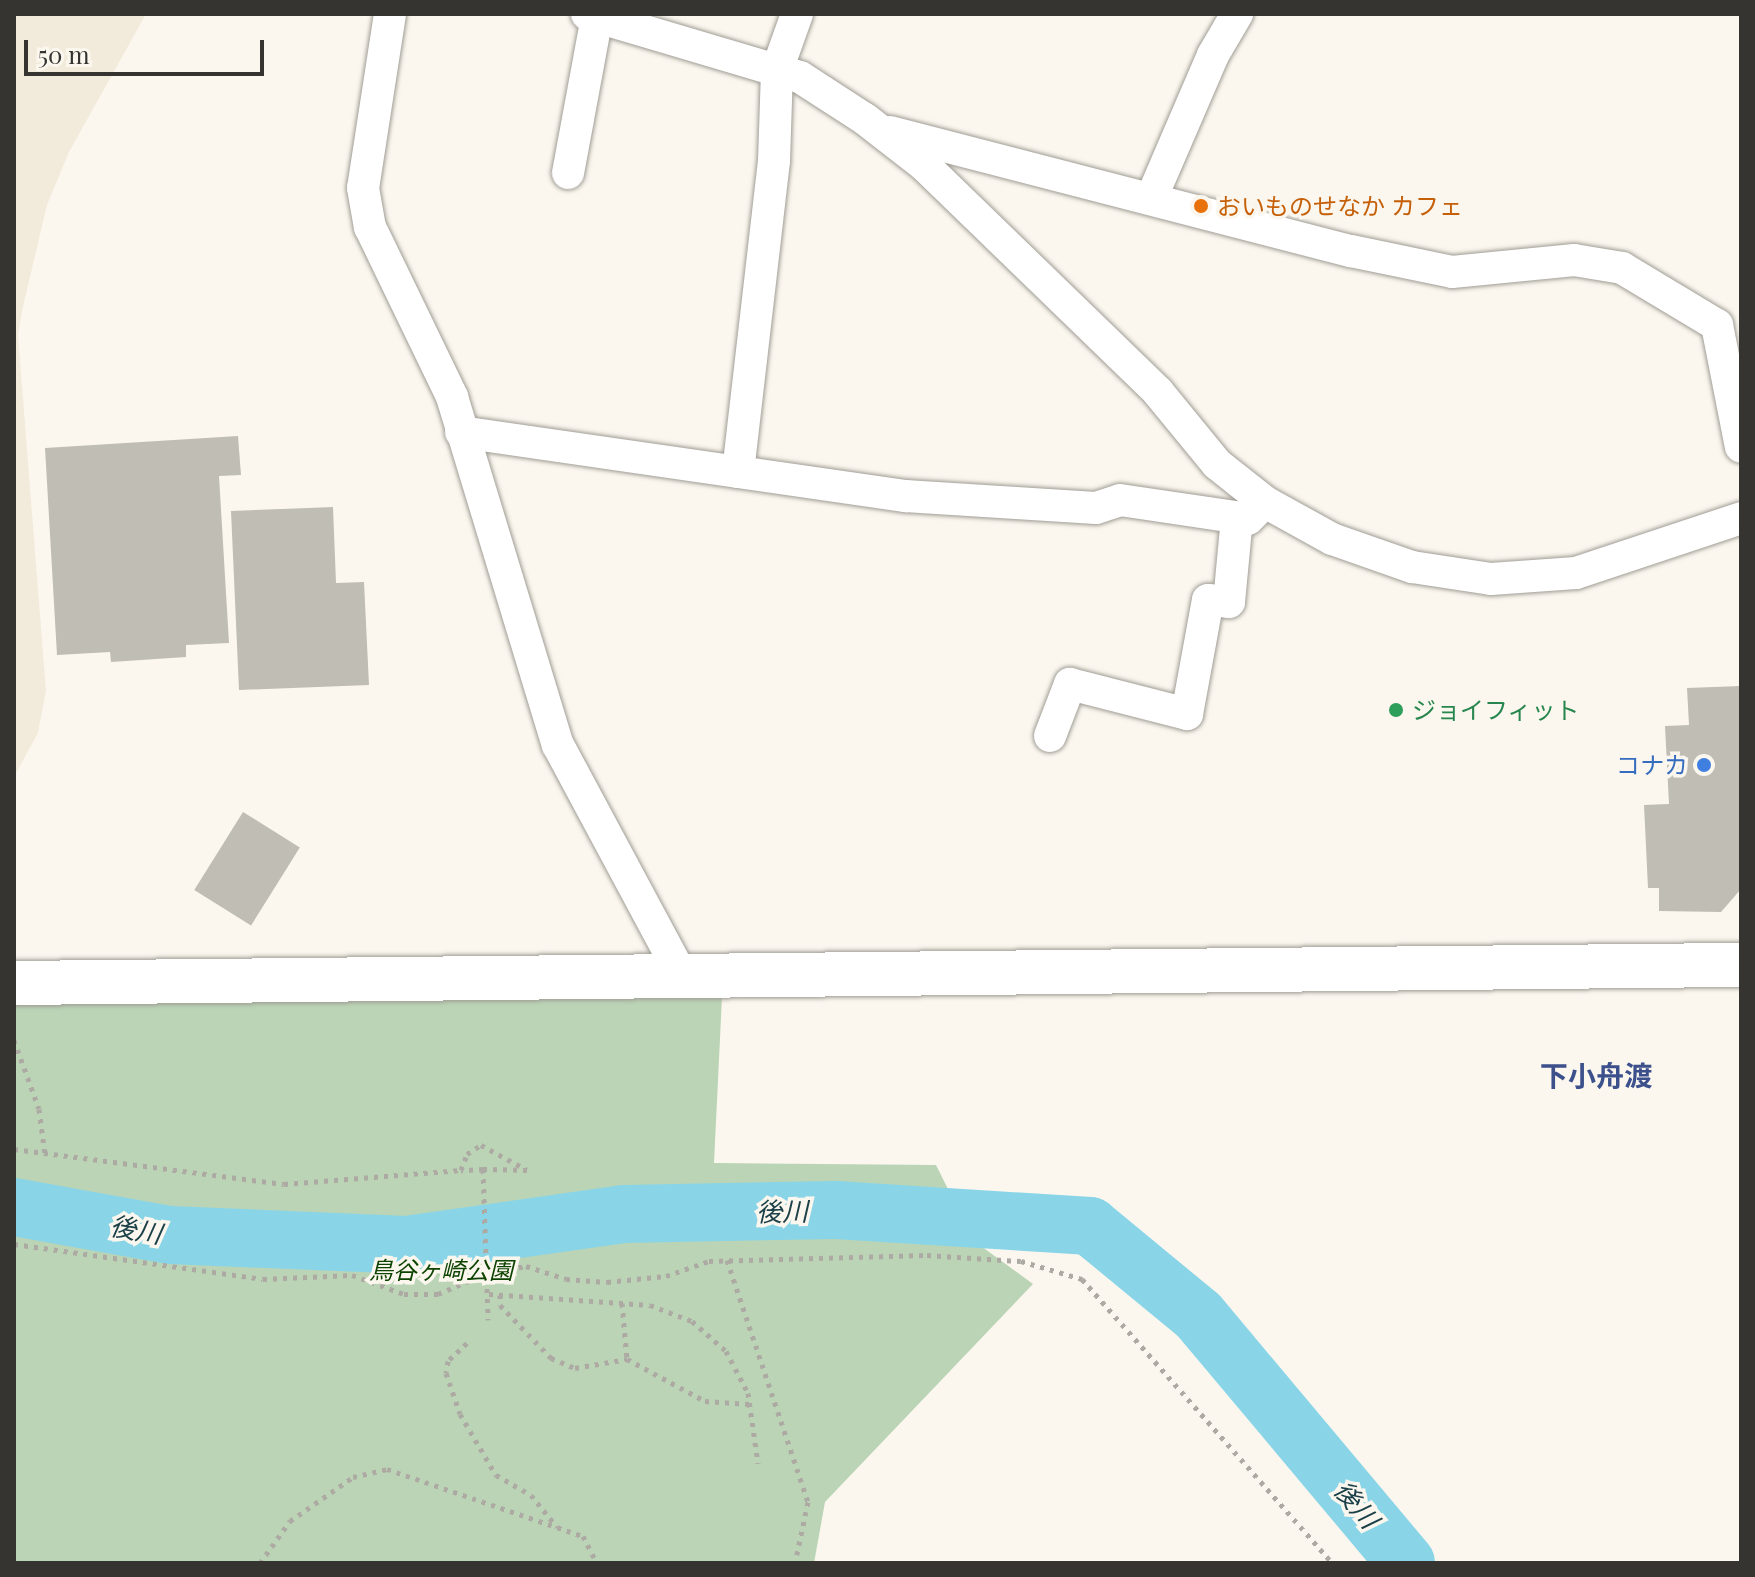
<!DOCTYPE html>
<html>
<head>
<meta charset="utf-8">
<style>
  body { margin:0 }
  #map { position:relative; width:1755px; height:1577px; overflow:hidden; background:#fbf7ef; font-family:"Playfair Display","Noto Sans JP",serif }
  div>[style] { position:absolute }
  .built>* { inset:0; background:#f2ebdc }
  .green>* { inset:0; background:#bad4b5 }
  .river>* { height:58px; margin:-29px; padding:0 29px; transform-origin:29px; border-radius:29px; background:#89d5e7 }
  .building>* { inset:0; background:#c0bdb5; transform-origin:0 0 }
  .path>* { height:5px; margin-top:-2.5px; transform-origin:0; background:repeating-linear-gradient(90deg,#adaaa4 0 4px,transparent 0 10px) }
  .roads { filter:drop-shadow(0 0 2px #a09d95) drop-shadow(0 0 2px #a09d95) }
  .street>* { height:32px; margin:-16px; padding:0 16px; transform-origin:16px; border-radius:16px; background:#fff }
  .secondary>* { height:44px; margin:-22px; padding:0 22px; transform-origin:22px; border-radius:22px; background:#fff }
  .dots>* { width:22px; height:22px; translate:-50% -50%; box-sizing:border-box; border:4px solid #fbf7ef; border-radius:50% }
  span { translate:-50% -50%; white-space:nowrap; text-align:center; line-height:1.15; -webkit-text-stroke:7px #fbf7ef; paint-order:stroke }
  .food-label { font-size:24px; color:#c56008 }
  .left { translate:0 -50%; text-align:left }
  .leisure-label { font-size:24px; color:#27864d }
  .shop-label { font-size:24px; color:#366cbe }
  .right { translate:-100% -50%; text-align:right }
  .park-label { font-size:24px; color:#0d4300; font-style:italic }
  .water-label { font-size:26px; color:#1c4048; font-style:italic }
  .quarter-label { font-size:28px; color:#3c508b; font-weight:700 }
  .frame { position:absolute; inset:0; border:16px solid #353431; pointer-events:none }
  .scale { position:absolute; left:24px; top:40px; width:240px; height:36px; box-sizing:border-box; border:4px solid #353431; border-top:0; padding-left:10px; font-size:24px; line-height:28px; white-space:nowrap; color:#353431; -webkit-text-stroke:6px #fbf7ef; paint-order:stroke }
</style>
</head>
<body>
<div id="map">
  <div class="built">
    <div style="clip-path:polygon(14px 14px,146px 14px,69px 152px,47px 205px,22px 311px,18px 335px,46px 691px,38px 733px,14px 777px)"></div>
  </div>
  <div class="green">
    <div style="clip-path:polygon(723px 976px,714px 1163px,936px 1165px,974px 1241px,1033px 1284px,825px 1502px,814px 1563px,14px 1563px,14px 982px)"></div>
  </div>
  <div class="river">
    <div style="left:14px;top:1207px;width:158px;rotate:10.2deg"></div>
    <div style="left:170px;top:1235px;width:236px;rotate:2.4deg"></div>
    <div style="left:406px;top:1245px;width:220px;rotate:-8.1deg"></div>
    <div style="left:624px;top:1214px;width:212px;rotate:-1.1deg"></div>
    <div style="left:836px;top:1210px;width:255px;rotate:3.6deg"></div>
    <div style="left:1090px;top:1226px;width:141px;rotate:39.5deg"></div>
    <div style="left:1199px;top:1316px;width:322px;rotate:50deg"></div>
  </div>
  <div class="building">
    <div style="clip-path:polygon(238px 436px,241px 475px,219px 476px,229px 643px,186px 645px,186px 657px,111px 662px,110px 652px,57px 655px,45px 448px)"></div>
    <div style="clip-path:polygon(333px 507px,336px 583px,364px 582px,369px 685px,239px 690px,231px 511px)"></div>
    <div style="clip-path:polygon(1741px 686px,1741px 889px,1721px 912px,1659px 911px,1659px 888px,1648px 888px,1644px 805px,1669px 804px,1665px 726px,1689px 725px,1687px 688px)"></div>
    <div style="left:243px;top:812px;width:67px;height:92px;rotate:32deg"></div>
  </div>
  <div class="path">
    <div style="left:14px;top:1040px;width:73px;rotate:70.1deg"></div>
    <div style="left:39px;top:1109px;width:46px;rotate:82.6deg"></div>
    <div style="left:14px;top:1149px;width:272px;rotate:7.4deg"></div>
    <div style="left:284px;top:1184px;width:178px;rotate:-4.5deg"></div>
    <div style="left:483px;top:1169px;width:22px;rotate:177deg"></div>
    <div style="left:461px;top:1170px;width:17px;rotate:-69deg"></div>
    <div style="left:467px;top:1154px;width:17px;rotate:-33deg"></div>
    <div style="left:481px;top:1145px;width:52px;rotate:28.5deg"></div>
    <div style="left:527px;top:1170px;width:44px;rotate:-178.7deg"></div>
    <div style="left:483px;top:1169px;width:151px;rotate:88.1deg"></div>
    <div style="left:14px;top:1244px;width:251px;rotate:8deg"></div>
    <div style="left:263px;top:1279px;width:89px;rotate:-2.6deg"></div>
    <div style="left:352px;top:1275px;width:55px;rotate:20.1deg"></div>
    <div style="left:404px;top:1294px;width:34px"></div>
    <div style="left:438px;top:1294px;width:56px;rotate:-23.3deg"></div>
    <div style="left:489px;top:1272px;width:37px;rotate:-9deg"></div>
    <div style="left:526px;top:1266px;width:42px;rotate:18deg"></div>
    <div style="left:566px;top:1279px;width:41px;rotate:4.2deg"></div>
    <div style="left:607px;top:1282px;width:59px;rotate:-5.8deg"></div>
    <div style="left:666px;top:1276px;width:46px;rotate:-19.2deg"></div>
    <div style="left:709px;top:1261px;width:218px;rotate:-1.6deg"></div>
    <div style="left:927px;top:1255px;width:94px;rotate:3.7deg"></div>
    <div style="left:1021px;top:1261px;width:64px;rotate:16.4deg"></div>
    <div style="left:1082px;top:1279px;width:378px;rotate:48.6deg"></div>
    <div style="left:727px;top:1260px;width:255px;rotate:71.5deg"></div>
    <div style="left:808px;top:1502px;width:62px;rotate:102deg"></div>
    <div style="left:489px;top:1294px;width:161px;rotate:3.9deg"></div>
    <div style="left:650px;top:1305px;width:45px;rotate:20.9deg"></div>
    <div style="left:692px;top:1321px;width:45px;rotate:41.4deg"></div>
    <div style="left:726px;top:1351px;width:47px;rotate:62.4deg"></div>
    <div style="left:748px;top:1393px;width:71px;rotate:81.9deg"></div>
    <div style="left:500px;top:1295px;width:10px;rotate:90deg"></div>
    <div style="left:500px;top:1305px;width:74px;rotate:46.1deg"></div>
    <div style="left:551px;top:1358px;width:26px;rotate:23deg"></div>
    <div style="left:575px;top:1368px;width:53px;rotate:-9.8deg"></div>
    <div style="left:627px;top:1359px;width:89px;rotate:28.3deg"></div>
    <div style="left:705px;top:1401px;width:44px;rotate:3.9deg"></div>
    <div style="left:622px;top:1303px;width:56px;rotate:84.9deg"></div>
    <div style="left:467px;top:1343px;width:26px;rotate:137deg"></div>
    <div style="left:448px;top:1361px;width:12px;rotate:99deg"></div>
    <div style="left:446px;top:1373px;width:43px;rotate:71.1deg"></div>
    <div style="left:460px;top:1414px;width:71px;rotate:59.5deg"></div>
    <div style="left:496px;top:1475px;width:40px;rotate:29.7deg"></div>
    <div style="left:531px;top:1495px;width:41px;rotate:50.9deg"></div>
    <div style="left:260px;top:1563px;width:52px;rotate:-54.5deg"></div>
    <div style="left:290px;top:1521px;width:77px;rotate:-34.9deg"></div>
    <div style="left:353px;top:1477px;width:35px;rotate:-13deg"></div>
    <div style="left:387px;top:1469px;width:207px;rotate:18.9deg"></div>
    <div style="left:583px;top:1536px;width:30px;rotate:63deg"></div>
  </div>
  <div class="roads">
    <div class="street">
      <div style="left:390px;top:14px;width:176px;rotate:98.8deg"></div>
      <div style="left:363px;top:188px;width:40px;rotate:80deg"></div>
      <div style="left:370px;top:227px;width:189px;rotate:64.2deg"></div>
      <div style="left:452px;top:397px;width:364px;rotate:73.1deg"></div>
      <div style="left:558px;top:745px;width:262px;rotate:61.8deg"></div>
      <div style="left:587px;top:14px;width:222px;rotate:16.5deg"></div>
      <div style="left:800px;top:77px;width:77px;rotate:32.9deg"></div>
      <div style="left:865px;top:119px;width:75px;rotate:37.9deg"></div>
      <div style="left:924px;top:165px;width:326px;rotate:44.1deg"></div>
      <div style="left:1158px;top:392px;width:93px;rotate:50.7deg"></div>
      <div style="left:1217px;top:464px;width:61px;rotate:38.4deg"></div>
      <div style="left:1265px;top:502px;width:77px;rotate:28.9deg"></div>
      <div style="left:1332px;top:539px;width:85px;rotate:19.3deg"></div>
      <div style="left:1412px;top:567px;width:80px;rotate:8.6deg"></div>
      <div style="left:1491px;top:579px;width:85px;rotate:-4deg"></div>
      <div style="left:1576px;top:573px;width:174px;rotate:-18.4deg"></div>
      <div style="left:890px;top:132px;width:476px;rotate:14.5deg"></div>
      <div style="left:1351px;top:251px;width:103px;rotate:11.7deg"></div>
      <div style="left:1452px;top:272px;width:123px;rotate:-5.6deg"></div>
      <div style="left:1574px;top:260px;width:49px;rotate:9.5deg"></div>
      <div style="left:1622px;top:268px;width:111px;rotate:31deg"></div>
      <div style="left:1717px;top:325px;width:124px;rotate:78.9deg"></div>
      <div style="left:568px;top:173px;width:159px;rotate:-79.5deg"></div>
      <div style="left:1151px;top:199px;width:157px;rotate:-66.7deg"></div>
      <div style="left:1213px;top:55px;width:48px;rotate:-59.7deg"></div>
      <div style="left:461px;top:432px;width:449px;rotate:8.2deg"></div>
      <div style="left:905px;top:496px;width:191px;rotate:3.6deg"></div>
      <div style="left:1096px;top:508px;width:25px;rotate:-18deg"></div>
      <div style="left:1120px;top:500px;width:129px;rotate:8.4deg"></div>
      <div style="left:1248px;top:519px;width:24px;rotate:-45deg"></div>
      <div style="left:738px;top:472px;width:313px;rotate:-83.4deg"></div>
      <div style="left:774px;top:161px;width:91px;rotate:-88.1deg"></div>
      <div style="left:777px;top:70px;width:59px;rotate:-70.3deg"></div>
      <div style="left:1050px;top:736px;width:56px;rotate:-69deg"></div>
      <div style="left:1070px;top:684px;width:121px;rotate:14.4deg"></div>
      <div style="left:1187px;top:714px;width:116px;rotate:-79.6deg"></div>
      <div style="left:1208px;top:600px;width:21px;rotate:5deg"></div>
      <div style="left:1229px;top:602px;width:85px;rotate:-84.6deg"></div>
    </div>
    <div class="secondary">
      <div style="left:14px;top:983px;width:1727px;rotate:-0.6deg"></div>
    </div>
  </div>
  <div class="dots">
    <div style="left:1201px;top:206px;background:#e8710a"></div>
    <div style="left:1396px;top:710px;background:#2e9e5b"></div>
    <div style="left:1704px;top:765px;background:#3f7fe0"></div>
  </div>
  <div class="food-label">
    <span class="left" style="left:1217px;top:206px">おいものせなか カフェ</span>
  </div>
  <div class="leisure-label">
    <span class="left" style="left:1412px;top:710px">ジョイフィット</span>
  </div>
  <div class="shop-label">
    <span class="right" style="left:1688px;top:765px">コナカ</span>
  </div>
  <div class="park-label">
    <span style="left:441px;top:1270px">鳥谷ヶ崎公園</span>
  </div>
  <div class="water-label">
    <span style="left:782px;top:1211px;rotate:-1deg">後川</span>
    <span style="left:136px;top:1229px;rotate:10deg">後川</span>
    <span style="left:1357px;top:1504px;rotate:50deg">後川</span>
  </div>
  <div class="quarter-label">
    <span style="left:1596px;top:1075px">下小舟渡</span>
  </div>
  <div class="frame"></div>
  <div class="scale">50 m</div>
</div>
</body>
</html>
